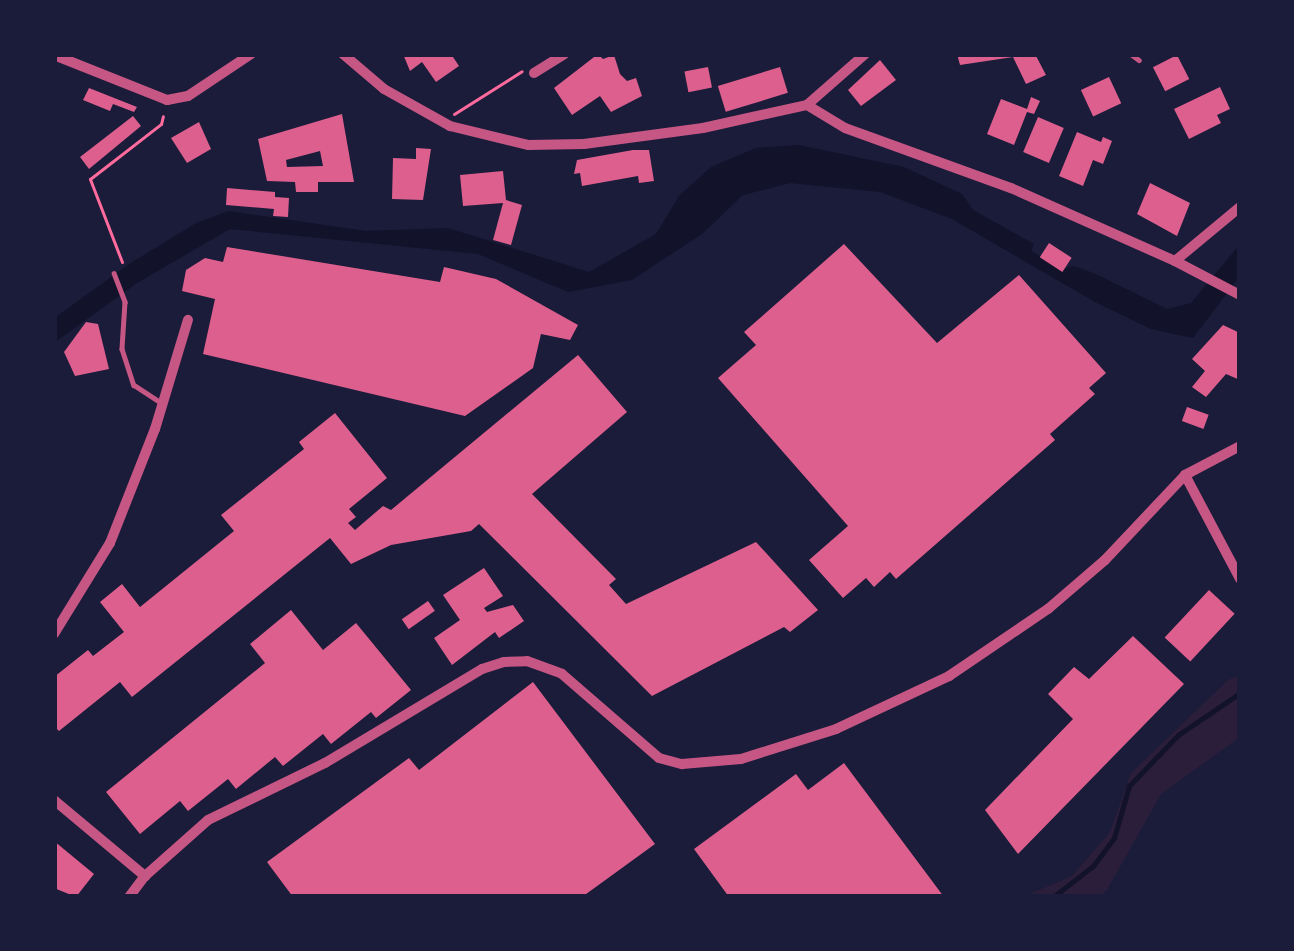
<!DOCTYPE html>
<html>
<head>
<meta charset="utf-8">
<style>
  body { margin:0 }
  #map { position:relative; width:1294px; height:951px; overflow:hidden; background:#1b1b3a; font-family:Ubuntu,sans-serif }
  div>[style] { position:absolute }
  .green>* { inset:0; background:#2a1e3b }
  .water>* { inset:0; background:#12122b }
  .stream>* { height:4.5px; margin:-2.25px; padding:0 2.25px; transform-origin:2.25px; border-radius:2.25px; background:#12122b }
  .building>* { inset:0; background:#dd5f8e; transform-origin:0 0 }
  .path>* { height:3px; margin:-1.5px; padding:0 1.5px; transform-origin:1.5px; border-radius:1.5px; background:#ff6b9d }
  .service>* { height:4.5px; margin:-2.25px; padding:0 2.25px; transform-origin:2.25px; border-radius:2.25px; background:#c65784 }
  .minor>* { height:10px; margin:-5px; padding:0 5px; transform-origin:5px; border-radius:5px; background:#c65784 }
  span { translate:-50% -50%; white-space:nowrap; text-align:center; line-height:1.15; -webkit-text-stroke:10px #1b1b3a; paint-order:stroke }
  .frame { position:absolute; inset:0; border:57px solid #1b1b3a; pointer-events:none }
</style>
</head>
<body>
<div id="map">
  <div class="green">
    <div style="clip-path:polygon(1240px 675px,1240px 737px,1161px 794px,1107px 890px,1098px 897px,1022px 897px,1072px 876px,1110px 832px,1131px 773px,1228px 680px)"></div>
  </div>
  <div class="water">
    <div style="clip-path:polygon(799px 145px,904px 167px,962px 194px,973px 210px,1034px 244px,1031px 251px,1065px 269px,1074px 266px,1096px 274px,1167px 309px,1191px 303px,1240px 244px,1240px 276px,1193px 338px,1151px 329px,1095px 302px,952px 219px,880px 192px,790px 183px,743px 195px,702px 234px,632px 280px,568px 292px,478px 254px,230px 229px,137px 283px,54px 343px,54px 319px,60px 314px,129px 264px,198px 222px,229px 211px,366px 231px,448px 228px,589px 272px,656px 234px,679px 196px,711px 167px,756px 148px)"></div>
  </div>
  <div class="stream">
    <div style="left:1053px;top:897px;width:51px;rotate:-37.8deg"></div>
    <div style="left:1093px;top:866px;width:35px;rotate:-53deg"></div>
    <div style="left:1114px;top:838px;width:54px;rotate:-73.9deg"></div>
    <div style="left:1129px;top:786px;width:71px;rotate:-46.1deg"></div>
    <div style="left:1178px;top:735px;width:75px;rotate:-34.1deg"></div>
  </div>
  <div class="building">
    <div style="clip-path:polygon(403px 54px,451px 54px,459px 66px,436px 82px,422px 62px,410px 71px)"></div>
    <div style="clip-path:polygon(598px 54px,603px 59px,614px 55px,620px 74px,627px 81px,636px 78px,642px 96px,611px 112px,600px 96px,572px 115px,554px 88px)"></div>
    <div style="clip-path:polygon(957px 54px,1035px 54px,1046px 75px,1026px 84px,1013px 57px,960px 65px)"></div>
    <div style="left:1177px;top:55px;width:27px;height:27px;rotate:63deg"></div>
    <div style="clip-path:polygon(880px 60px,896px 80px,861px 106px,848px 90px)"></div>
    <div style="left:708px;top:67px;width:21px;height:24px;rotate:79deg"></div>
    <div style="left:780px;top:67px;width:27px;height:65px;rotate:73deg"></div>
    <div style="left:1109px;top:77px;width:29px;height:31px;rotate:65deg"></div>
    <div style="clip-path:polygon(1220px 87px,1230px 109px,1217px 115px,1221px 123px,1189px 139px,1174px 109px)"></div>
    <div style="clip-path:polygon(89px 88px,137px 107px,134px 112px,113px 104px,110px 111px,83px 100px)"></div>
    <div style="clip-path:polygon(1031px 97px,1040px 101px,1034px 114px,1027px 112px,1014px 145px,987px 134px,1001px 99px,1027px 109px)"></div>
    <div style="clip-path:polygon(evenodd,342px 114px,354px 182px,318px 182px,318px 192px,296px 192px,295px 182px,267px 181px,258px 139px,342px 114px,320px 151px,323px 166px,287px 167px,286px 160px,320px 151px)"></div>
    <div style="clip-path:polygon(133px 116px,141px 126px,89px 169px,80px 157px)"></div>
    <div style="left:1038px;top:117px;width:28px;height:38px;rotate:23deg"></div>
    <div style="clip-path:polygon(199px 122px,211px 149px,187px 163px,171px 138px)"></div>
    <div style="clip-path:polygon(1077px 132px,1101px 142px,1103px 137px,1112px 141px,1103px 164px,1093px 160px,1083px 186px,1059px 176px)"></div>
    <div style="clip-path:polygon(416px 148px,431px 149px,423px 200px,392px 199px,393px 158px,416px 159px)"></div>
    <div style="clip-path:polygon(633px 150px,649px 150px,654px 181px,639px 183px,638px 176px,582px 186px,580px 173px,574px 174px,577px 160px)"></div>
    <div style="clip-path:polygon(503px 171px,506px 200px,522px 205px,511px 245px,493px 240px,503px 203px,463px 206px,460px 175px)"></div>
    <div style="clip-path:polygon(1150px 183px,1190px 203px,1177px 236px,1137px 214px)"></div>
    <div style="clip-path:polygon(227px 188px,275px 192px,275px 197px,289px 198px,288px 217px,273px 216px,274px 209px,226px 205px)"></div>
    <div style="left:1049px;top:243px;width:27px;height:17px;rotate:33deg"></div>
    <div style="clip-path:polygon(844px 244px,937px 343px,1019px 275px,1106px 373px,1089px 388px,1095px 394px,1050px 434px,1055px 440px,896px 579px,890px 572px,874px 587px,866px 578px,843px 598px,809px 560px,848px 526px,718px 378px,756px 345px,744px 332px)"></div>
    <div style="clip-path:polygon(227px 247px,440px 282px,444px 267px,496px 279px,578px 325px,570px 340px,541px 334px,533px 368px,465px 416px,203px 354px,215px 299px,182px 291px,186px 270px,205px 258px,223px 262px)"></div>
    <div style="clip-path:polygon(86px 322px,98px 324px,109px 369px,75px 376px,64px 352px)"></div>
    <div style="clip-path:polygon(1223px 325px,1240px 333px,1240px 380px,1226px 374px,1206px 397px,1192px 387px,1205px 371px,1192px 359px)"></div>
    <div style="clip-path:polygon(578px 355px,627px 412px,532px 494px,616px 579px,609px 585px,626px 604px,756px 542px,818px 610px,790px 632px,784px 627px,652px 696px,479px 524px,471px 531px,391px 545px,351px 564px,330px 538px,132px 697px,120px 682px,59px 731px,54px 726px,54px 677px,88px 650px,93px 656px,124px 632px,100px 602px,122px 584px,140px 607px,234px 531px,221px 515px,304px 449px,299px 442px,335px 413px,387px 478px,349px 509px,356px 517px,348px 523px,355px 530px,383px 506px,391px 510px)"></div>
    <div style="left:1187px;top:407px;width:23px;height:15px;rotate:20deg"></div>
    <div style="clip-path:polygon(484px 568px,503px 596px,484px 608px,487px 612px,513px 605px,524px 621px,499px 638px,495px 632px,452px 665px,434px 638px,460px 620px,443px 595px)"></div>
    <div style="left:1209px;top:590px;width:35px;height:65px;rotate:43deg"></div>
    <div style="left:428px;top:601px;width:12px;height:32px;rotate:55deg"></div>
    <div style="clip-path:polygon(291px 610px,323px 650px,356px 623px,411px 690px,376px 718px,371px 712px,331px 744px,323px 734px,283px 766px,275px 757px,236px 789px,228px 779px,188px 811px,180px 801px,140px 834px,106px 792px,265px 663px,250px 644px)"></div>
    <div style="clip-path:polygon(1133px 636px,1184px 684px,1018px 854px,985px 810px,1073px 719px,1048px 694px,1074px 667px,1089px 679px)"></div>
    <div style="clip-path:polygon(533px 682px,655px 844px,582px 897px,293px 897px,267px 862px,409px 758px,419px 770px)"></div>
    <div style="clip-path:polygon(844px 763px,944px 897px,729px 897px,694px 849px,796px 774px,808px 790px)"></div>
    <div style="clip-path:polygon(54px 841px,94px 874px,76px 897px,54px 888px)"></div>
  </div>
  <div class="path">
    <div style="left:454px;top:114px;width:80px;rotate:-32.3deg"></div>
    <div style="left:122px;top:262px;width:89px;rotate:-111.1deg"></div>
    <div style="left:90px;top:179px;width:90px;rotate:-37.8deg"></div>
    <div style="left:161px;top:124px;width:8px;rotate:-76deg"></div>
  </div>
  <div class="service">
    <div style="left:1131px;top:54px;width:10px;rotate:37deg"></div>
    <div style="left:114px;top:273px;width:31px;rotate:69deg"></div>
    <div style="left:125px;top:302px;width:47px;rotate:93.7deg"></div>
    <div style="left:122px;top:349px;width:38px;rotate:72deg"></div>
    <div style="left:134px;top:385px;width:30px;rotate:33deg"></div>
  </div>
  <div class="minor">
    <div style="left:343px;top:54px;width:54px;rotate:40.5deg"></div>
    <div style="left:384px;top:89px;width:76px;rotate:29.3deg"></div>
    <div style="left:450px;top:126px;width:80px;rotate:13.7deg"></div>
    <div style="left:528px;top:145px;width:56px;rotate:-1deg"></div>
    <div style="left:584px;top:144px;width:120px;rotate:-7.7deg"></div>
    <div style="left:703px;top:128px;width:107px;rotate:-12.5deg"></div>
    <div style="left:807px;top:105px;width:77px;rotate:-41.3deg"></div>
    <div style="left:54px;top:55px;width:122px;rotate:21.7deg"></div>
    <div style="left:167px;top:100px;width:21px;rotate:-11deg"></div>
    <div style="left:188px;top:96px;width:76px;rotate:-33.7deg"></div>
    <div style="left:534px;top:73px;width:36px;rotate:-32deg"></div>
    <div style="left:807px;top:105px;width:44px;rotate:31.2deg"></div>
    <div style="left:845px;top:128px;width:177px;rotate:19.9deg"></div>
    <div style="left:1011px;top:188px;width:180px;rotate:24deg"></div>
    <div style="left:1175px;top:261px;width:85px;rotate:-39.7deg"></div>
    <div style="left:1175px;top:261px;width:73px;rotate:27.6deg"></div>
    <div style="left:1185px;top:475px;width:118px;rotate:62.1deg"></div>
    <div style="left:54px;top:634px;width:107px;rotate:-58.4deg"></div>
    <div style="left:110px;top:543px;width:123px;rotate:-68.5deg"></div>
    <div style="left:155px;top:429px;width:114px;rotate:-73.2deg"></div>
    <div style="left:54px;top:800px;width:119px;rotate:39.9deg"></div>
    <div style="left:145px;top:876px;width:84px;rotate:-41.6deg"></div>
    <div style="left:208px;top:820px;width:130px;rotate:-26deg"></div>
    <div style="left:325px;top:763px;width:183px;rotate:-30.9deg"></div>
    <div style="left:482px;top:669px;width:23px;rotate:-18deg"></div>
    <div style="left:504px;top:662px;width:23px;rotate:-2deg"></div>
    <div style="left:527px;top:661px;width:37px;rotate:20deg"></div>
    <div style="left:562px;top:674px;width:128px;rotate:40.9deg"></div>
    <div style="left:659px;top:758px;width:24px;rotate:15deg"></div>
    <div style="left:682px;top:764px;width:59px;rotate:-4.8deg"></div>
    <div style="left:741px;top:759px;width:100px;rotate:-17.5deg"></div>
    <div style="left:836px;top:729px;width:125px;rotate:-25.1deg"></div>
    <div style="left:949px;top:676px;width:120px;rotate:-34.1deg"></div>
    <div style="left:1048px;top:609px;width:75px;rotate:-40.7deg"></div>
    <div style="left:1105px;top:560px;width:117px;rotate:-46.7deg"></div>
    <div style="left:1185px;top:475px;width:62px;rotate:-27.8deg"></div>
    <div style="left:129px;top:897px;width:26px;rotate:-53deg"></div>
  </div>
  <div class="frame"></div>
</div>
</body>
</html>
